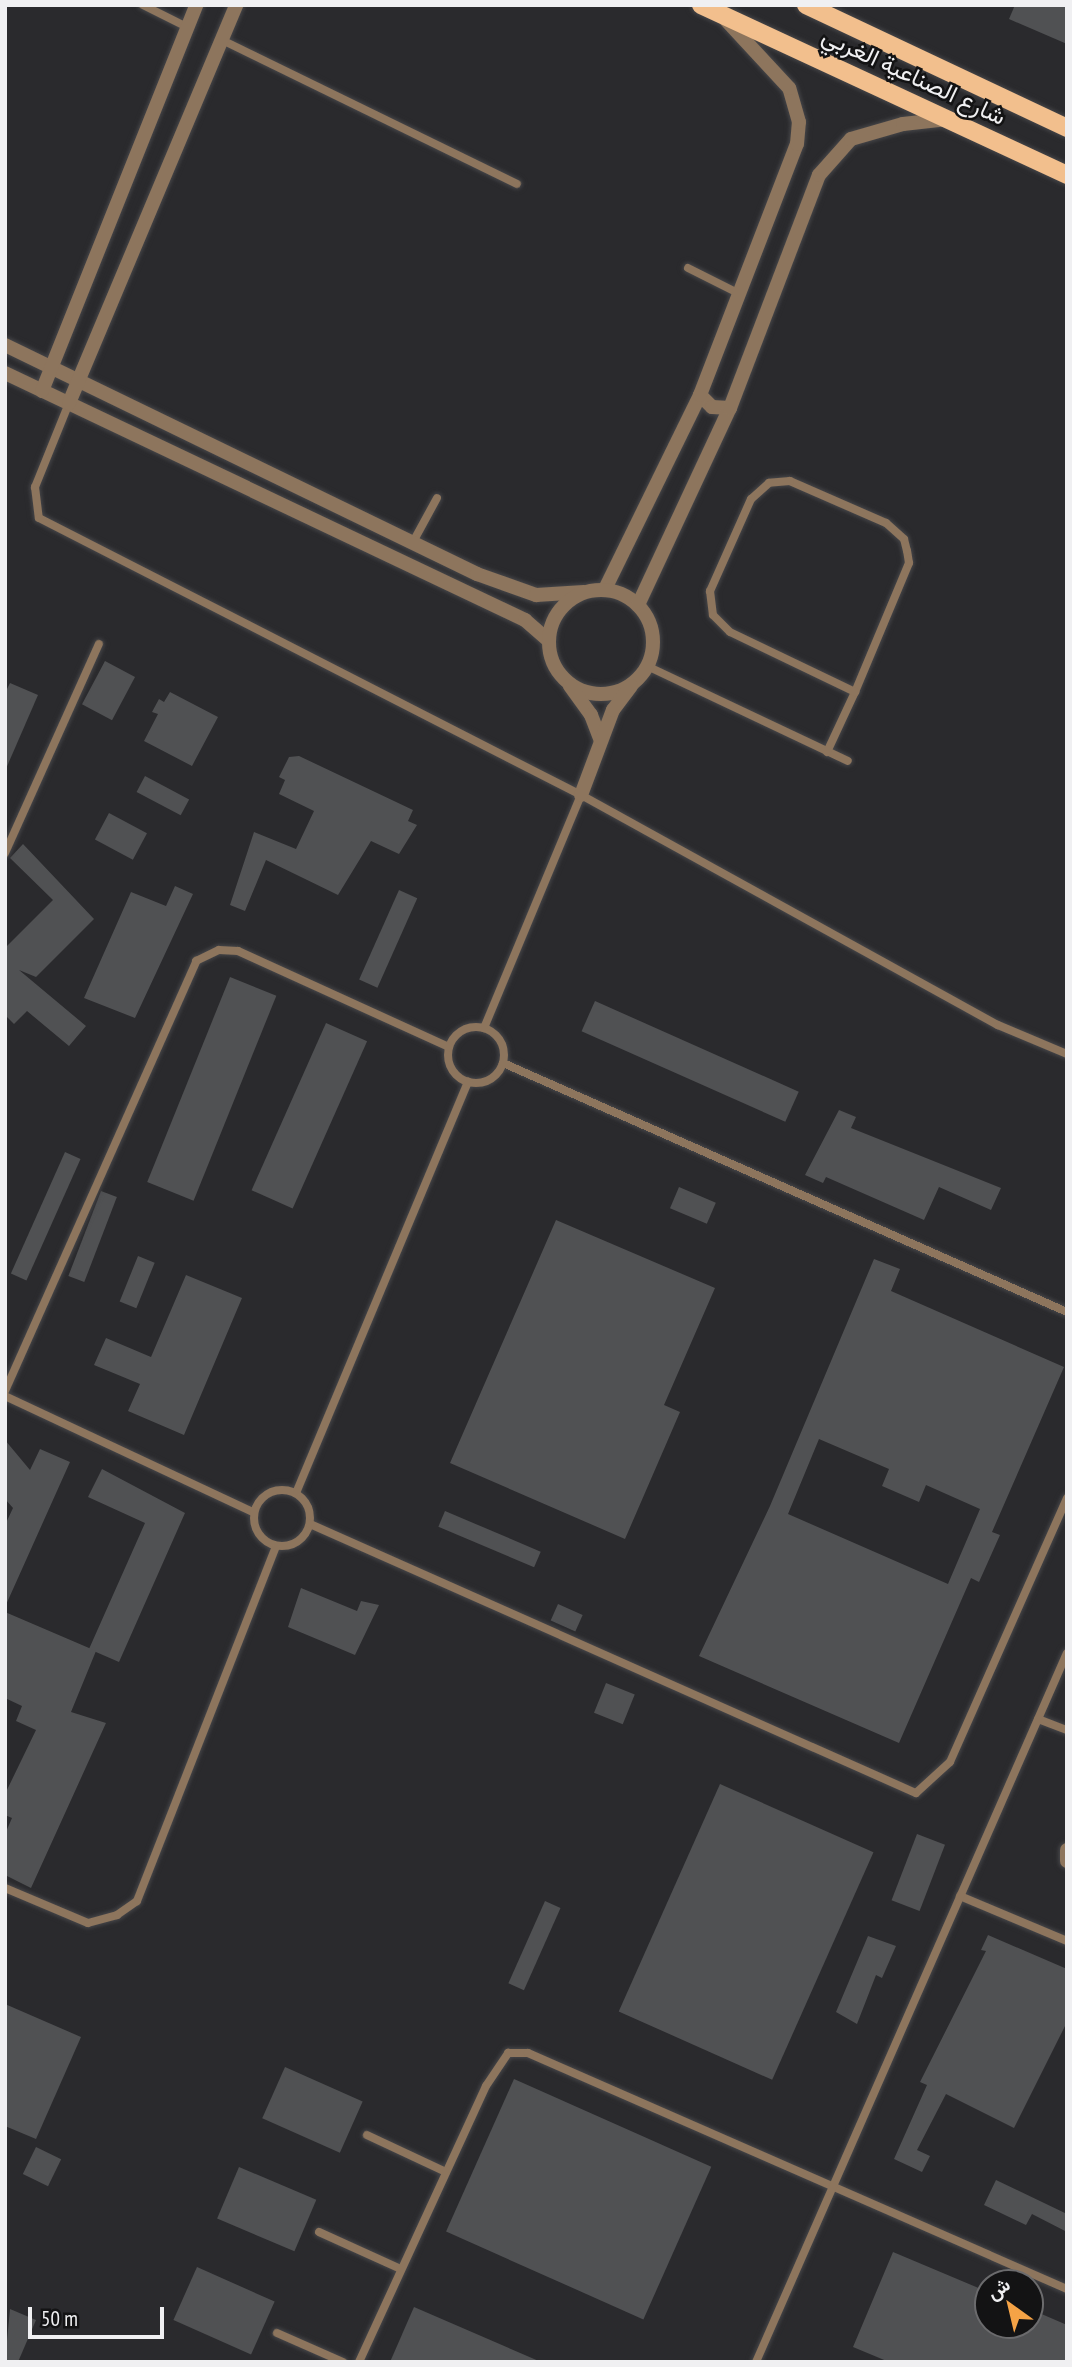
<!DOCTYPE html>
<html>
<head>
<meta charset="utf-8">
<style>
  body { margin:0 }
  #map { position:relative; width:1072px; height:2367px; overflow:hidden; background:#2a2a2d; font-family:"PT Sans Narrow",Vazirmatn,sans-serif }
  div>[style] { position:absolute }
  .building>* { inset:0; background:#505153; transform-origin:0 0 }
  .roads { filter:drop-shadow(0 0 2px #464649) drop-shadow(0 0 2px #464649) }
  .service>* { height:8px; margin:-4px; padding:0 4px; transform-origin:4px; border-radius:4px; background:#8d755d }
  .service>.ring { margin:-4px; padding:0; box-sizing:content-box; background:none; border:8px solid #8d755d; border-radius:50% }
  .minor>* { height:14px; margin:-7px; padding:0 7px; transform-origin:7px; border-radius:7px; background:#8d755d }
  .minor>.ring { margin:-7px; padding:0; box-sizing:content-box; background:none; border:14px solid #8d755d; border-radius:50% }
  .primary>* { height:18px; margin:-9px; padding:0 9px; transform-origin:9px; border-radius:9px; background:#f2bf8d }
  span { translate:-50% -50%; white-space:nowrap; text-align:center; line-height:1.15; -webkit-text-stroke:5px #131314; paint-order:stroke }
  .street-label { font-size:24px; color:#f0f0f2 }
  .frame { position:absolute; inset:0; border:7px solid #f0f0f2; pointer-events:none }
  .north { position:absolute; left:974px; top:2269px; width:70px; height:70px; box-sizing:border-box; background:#131314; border:2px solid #6b6b6d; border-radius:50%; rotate:326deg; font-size:19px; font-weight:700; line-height:28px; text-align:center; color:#f0f0f2 }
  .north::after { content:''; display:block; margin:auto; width:24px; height:32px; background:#f5a346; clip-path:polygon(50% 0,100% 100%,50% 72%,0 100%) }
  .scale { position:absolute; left:28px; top:2307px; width:136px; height:32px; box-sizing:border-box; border:4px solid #f0f0f2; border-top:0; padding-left:9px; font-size:21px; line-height:24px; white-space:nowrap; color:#f0f0f2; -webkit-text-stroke:5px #131314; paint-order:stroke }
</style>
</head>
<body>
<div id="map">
  <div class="building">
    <div style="clip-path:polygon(1015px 5px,1067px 5px,1067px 44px,1009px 19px)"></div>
    <div style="left:105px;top:661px;width:34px;height:49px;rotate:28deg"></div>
    <div style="clip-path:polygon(10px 683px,38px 695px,5px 771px,5px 693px)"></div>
    <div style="clip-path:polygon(170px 692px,218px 717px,192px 766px,144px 741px,158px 714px,152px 712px,159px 699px,164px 702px)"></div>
    <div style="clip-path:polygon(299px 756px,413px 810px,408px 821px,417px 825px,399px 854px,371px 841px,338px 895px,266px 860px,245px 911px,230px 905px,254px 832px,296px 849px,314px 811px,279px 794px,285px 780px,279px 777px,289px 757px)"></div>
    <div style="left:145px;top:776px;width:50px;height:18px;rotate:28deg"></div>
    <div style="left:109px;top:813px;width:43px;height:30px;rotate:28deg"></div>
    <div style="clip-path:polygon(23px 844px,94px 919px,36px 977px,19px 970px,86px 1026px,69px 1046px,27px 1011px,14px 1024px,5px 1015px,5px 948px,53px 900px,10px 858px)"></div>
    <div style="clip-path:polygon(175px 886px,193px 894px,135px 1018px,84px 998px,131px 892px,166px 906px)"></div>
    <div style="left:399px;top:890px;width:20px;height:98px;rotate:24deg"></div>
    <div style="left:230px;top:977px;width:50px;height:221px;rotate:22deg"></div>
    <div style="left:595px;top:1001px;width:223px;height:33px;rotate:24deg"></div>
    <div style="left:326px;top:1023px;width:45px;height:183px;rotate:24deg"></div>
    <div style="clip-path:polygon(839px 1110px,856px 1117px,851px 1128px,1001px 1188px,991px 1210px,939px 1187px,924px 1220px,826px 1177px,823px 1183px,805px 1175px)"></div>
    <div style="left:65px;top:1152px;width:17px;height:133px;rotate:24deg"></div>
    <div style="left:679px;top:1187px;width:40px;height:23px;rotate:23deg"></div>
    <div style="left:101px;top:1191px;width:17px;height:91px;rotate:21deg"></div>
    <div style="clip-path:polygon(556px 1220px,715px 1288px,664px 1405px,680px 1412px,625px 1539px,450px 1463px)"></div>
    <div style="left:138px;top:1256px;width:18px;height:49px;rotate:22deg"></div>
    <div style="clip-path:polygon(evenodd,874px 1259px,900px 1269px,891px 1291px,1064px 1367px,992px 1532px,1000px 1535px,979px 1582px,971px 1578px,899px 1743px,699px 1656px,770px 1506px,874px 1259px,819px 1439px,889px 1469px,882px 1486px,919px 1502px,926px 1485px,980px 1509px,948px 1584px,788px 1514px,819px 1439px)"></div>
    <div style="clip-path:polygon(186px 1275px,242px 1298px,184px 1435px,128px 1411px,140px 1384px,94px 1365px,106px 1338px,151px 1357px)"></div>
    <div style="clip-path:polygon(5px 1440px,30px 1470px,40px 1449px,70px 1462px,5px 1607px,5px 1525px,13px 1508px,5px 1499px)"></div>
    <div style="clip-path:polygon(102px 1469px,185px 1513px,119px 1662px,89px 1649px,145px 1523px,88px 1497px)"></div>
    <div style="left:445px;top:1511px;width:104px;height:17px;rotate:23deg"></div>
    <div style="clip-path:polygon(301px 1588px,357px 1611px,361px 1601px,379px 1605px,355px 1655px,288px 1627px)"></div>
    <div style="left:558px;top:1604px;width:27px;height:18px;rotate:24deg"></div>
    <div style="clip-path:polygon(5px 1612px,96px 1651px,71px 1712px,106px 1723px,31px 1888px,5px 1875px,5px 1834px,12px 1818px,5px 1815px,5px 1794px,36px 1730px,16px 1721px,22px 1706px,5px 1698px)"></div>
    <div style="left:606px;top:1683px;width:31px;height:32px;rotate:22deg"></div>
    <div style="left:720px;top:1784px;width:168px;height:249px;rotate:24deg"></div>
    <div style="left:917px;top:1834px;width:30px;height:71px;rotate:21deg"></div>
    <div style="left:545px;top:1901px;width:17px;height:90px;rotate:24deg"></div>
    <div style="clip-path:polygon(988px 1935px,1067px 1969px,1067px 2022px,1014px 2128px,946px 2094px,917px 2150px,930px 2156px,922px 2172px,894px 2159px,927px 2085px,920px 2082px,986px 1951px,981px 1950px)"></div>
    <div style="clip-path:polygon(868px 1936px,896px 1946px,882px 1978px,876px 1975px,857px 2024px,836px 2012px)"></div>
    <div style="clip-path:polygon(5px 2004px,81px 2037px,36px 2139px,5px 2126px)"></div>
    <div style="left:285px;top:2067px;width:85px;height:56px;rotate:24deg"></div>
    <div style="left:514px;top:2079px;width:216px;height:167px;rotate:24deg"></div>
    <div style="left:36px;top:2147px;width:28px;height:30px;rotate:26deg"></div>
    <div style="left:239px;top:2167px;width:84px;height:56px;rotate:23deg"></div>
    <div style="clip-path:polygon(996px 2180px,1067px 2214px,1067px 2232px,1032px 2214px,1026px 2225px,984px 2205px)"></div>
    <div style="clip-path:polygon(893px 2252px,988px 2292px,988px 2325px,1030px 2325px,1030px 2309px,1067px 2325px,1067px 2362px,889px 2362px,853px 2347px)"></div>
    <div style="left:197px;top:2267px;width:85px;height:58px;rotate:24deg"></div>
    <div style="clip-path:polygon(414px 2307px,541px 2362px,390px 2362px)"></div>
    <div style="clip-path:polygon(10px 2309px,36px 2320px,18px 2362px,5px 2362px)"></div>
  </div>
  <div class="roads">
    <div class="service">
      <div style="left:143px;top:5px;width:49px;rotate:26.6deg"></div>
      <div style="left:222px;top:40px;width:328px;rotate:26deg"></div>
      <div style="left:688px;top:268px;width:58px;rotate:26.6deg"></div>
      <div style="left:69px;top:403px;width:91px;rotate:112deg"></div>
      <div style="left:35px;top:487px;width:31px;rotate:83deg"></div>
      <div style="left:39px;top:518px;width:609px;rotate:27.07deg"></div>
      <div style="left:581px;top:795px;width:476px;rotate:28.9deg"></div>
      <div style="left:998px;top:1025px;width:75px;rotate:22.8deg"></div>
      <div style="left:413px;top:542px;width:50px;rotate:-61.4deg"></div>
      <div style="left:647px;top:666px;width:222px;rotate:25.3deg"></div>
      <div style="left:827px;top:752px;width:66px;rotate:-65deg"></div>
      <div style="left:855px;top:692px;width:140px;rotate:-67.3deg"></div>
      <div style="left:909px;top:563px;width:12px;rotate:-99deg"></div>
      <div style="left:907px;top:551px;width:12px;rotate:-104deg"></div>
      <div style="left:904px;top:539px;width:24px;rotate:-138deg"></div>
      <div style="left:886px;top:523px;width:105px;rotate:-156.4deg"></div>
      <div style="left:790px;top:481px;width:21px;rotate:175deg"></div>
      <div style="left:769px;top:483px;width:24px;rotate:138deg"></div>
      <div style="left:751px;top:499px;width:101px;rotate:114deg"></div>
      <div style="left:710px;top:591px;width:24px;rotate:83deg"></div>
      <div style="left:713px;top:615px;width:24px;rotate:45deg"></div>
      <div style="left:730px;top:632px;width:139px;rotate:25.6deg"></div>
      <div style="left:5px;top:853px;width:229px;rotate:-65.8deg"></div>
      <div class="ring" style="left:448px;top:1027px;width:48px;height:48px"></div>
      <div style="left:484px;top:1028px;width:252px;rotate:-67.4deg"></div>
      <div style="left:503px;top:1063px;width:617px;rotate:23.82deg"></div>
      <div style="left:5px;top:1391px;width:471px;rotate:-66deg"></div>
      <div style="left:196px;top:961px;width:25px;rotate:-26deg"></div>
      <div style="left:219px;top:950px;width:19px;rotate:3deg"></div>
      <div style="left:238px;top:951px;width:232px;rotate:24.5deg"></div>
      <div style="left:5px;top:1396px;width:274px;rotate:25.1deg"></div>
      <div class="ring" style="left:254px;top:1490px;width:48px;height:48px"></div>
      <div style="left:296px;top:1493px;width:446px;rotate:-67.3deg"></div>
      <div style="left:310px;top:1524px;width:663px;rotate:23.94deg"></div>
      <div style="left:916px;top:1793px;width:46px;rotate:-42.4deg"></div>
      <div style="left:950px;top:1762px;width:289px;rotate:-66.1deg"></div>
      <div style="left:1038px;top:1719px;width:31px;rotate:21deg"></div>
      <div style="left:5px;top:1888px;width:90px;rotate:22.9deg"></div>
      <div style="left:88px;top:1923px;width:30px;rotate:-15deg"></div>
      <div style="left:117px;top:1915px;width:24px;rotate:-35deg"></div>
      <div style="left:137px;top:1901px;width:381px;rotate:-68.6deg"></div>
      <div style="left:960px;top:1896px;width:116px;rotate:22.8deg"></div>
      <div style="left:367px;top:2135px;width:87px;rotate:25.1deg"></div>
      <div style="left:319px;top:2232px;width:90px;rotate:24.3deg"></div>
      <div style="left:277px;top:2333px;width:72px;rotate:23.7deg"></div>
      <div style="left:359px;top:2362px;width:304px;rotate:-65.3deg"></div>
      <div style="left:486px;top:2086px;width:40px;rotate:-56deg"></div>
      <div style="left:508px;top:2053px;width:20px"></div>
      <div style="left:528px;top:2053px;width:588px;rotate:23.65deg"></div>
      <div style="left:756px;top:2362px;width:774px;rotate:-66.32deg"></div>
    </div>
    <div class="minor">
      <div style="left:5px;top:345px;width:525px;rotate:25.88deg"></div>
      <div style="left:477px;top:574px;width:63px;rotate:19.6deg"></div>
      <div style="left:536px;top:595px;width:48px;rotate:-3.6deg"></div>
      <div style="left:5px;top:373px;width:576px;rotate:25.41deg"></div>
      <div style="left:525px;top:620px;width:30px;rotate:41deg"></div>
      <div style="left:42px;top:391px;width:416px;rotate:-68.2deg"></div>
      <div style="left:700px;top:395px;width:17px;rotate:45deg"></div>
      <div style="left:712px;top:407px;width:18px;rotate:3deg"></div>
      <div style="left:69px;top:403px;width:432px;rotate:-67.2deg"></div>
      <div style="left:605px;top:589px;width:216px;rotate:-63.9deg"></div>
      <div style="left:700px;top:395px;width:269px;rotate:-68.9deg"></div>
      <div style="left:797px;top:144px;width:22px;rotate:-85deg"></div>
      <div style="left:799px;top:122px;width:35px;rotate:-106deg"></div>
      <div style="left:789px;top:88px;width:93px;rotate:-132.8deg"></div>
      <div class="ring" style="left:549px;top:590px;width:90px;height:90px"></div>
      <div style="left:638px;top:605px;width:217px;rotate:-65deg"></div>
      <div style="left:730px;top:408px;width:249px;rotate:-69.1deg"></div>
      <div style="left:819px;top:175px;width:48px;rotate:-48.4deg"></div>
      <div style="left:851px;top:139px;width:54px;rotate:-16.1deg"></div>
      <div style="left:903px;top:124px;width:45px;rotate:-6.3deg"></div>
      <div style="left:570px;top:686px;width:36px;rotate:54deg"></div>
      <div style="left:591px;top:715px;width:26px;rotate:69deg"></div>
      <div style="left:581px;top:795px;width:91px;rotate:-69.4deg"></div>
      <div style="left:613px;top:710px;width:30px;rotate:-53deg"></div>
      <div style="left:1067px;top:1850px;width:11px;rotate:90deg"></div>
    </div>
    <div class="primary">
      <div style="left:701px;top:5px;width:404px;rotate:24.9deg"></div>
      <div style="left:806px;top:5px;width:289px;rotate:25.2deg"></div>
    </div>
  </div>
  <div class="street-label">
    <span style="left:914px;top:76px;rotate:25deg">شارع الصناعية الغربي</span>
  </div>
  <div class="frame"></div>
  <div class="north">ش</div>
  <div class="scale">50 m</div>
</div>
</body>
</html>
